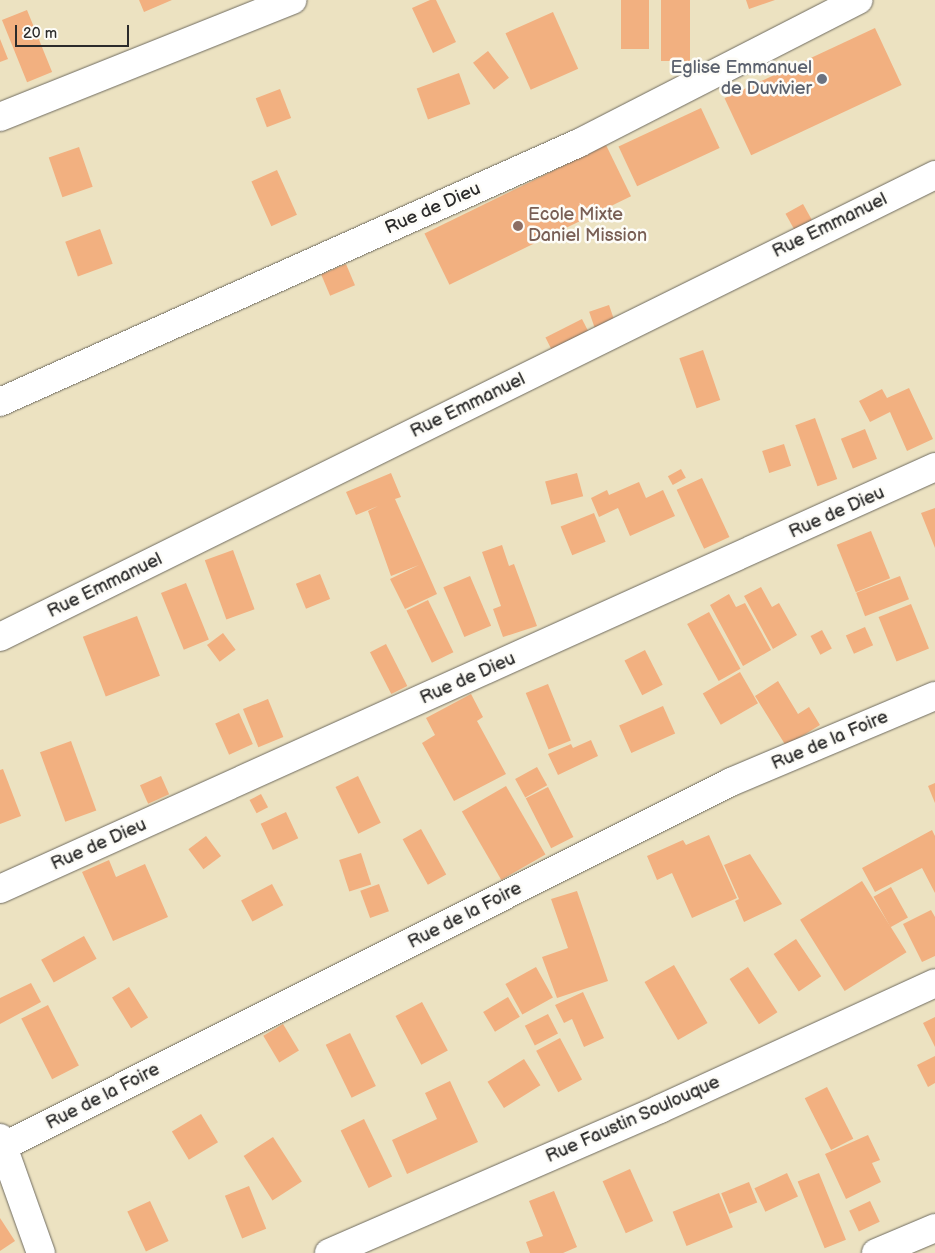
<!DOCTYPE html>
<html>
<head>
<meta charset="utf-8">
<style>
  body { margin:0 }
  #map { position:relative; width:935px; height:1253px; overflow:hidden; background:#ece2c1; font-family:"Balsamiq Sans",sans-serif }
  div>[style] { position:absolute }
  .building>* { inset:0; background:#f2b080; transform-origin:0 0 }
  .roads { filter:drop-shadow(0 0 1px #6f6b60) drop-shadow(0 0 1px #6f6b60) }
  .minor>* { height:28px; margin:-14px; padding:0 14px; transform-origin:14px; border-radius:14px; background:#fff }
  .dots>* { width:14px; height:14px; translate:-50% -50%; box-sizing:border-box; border:2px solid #fdfcf7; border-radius:50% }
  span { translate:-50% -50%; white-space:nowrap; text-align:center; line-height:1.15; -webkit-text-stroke:5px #fdfcf7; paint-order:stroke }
  .worship-label { font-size:18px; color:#5b616d }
  .right { translate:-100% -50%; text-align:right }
  .street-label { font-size:18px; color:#2b2b2b }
  .education-label { font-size:18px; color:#785e54 }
  .left { translate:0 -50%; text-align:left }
  .scale { position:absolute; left:15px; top:25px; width:114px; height:22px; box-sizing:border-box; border:2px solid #2b2b2b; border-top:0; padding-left:6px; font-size:15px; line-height:18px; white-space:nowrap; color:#2b2b2b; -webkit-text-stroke:4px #fdfcf7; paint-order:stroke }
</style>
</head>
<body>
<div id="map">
  <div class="building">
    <div style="clip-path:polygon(139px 0,172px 0,144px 12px)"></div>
    <div style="clip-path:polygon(430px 0,436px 0,456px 42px,433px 53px,412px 8px)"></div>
    <div style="left:621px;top:0;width:28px;height:49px"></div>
    <div style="left:661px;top:0;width:29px;height:61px"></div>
    <div style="clip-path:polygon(746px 0,775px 0,749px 9px)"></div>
    <div style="left:27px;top:10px;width:67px;height:27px;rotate:68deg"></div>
    <div style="left:553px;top:12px;width:62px;height:52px;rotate:66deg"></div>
    <div style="left:875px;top:28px;width:63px;height:166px;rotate:65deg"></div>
    <div style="clip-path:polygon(0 39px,8px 59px,0 62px)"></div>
    <div style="left:488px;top:51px;width:34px;height:19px;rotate:52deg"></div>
    <div style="left:459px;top:73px;width:33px;height:45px;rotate:70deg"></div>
    <div style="left:280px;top:89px;width:31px;height:26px;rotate:69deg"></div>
    <div style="left:701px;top:108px;width:44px;height:91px;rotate:65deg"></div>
    <div style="left:606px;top:145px;width:57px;height:202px;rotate:64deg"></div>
    <div style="left:79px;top:147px;width:42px;height:32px;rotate:71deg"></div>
    <div style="left:277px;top:170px;width:49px;height:28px;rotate:66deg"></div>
    <div style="left:803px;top:204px;width:25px;height:20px;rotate:61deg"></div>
    <div style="left:100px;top:229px;width:37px;height:37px;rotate:70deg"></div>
    <div style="left:346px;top:264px;width:23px;height:27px;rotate:67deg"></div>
    <div style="left:609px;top:305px;width:18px;height:21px;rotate:71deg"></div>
    <div style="left:582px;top:319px;width:25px;height:41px;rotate:63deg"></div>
    <div style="left:703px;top:350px;width:53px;height:25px;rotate:71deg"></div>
    <div style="clip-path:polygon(909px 388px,933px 439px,907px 451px,890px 412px,870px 422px,859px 401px,882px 389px,887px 398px)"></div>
    <div style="left:815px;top:418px;width:65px;height:21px;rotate:70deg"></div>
    <div style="left:865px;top:429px;width:32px;height:26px;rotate:68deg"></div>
    <div style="left:784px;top:444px;width:23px;height:23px;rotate:72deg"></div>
    <div style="left:681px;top:469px;width:10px;height:15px;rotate:61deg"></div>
    <div style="clip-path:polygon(391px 473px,401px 497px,395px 499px,437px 594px,405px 609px,390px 579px,419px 565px,391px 576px,368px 511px,378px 506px,356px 515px,346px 492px)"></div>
    <div style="left:577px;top:473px;width:24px;height:33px;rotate:75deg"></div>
    <div style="left:702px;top:478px;width:65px;height:28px;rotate:65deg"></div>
    <div style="clip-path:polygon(639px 482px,646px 498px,663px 490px,675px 516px,630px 536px,618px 508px,599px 517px,591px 498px,607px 490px,609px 495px)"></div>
    <div style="clip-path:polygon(935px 508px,935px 548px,921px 513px)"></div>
    <div style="left:594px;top:513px;width:31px;height:36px;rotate:68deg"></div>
    <div style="left:871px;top:531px;width:51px;height:37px;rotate:68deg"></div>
    <div style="clip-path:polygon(502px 545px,509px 566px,514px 564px,537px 626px,503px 637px,493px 609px,501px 606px,482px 552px)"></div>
    <div style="left:233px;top:550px;width:63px;height:30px;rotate:70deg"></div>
    <div style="left:320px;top:574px;width:27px;height:26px;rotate:68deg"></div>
    <div style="left:470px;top:576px;width:54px;height:29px;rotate:67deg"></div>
    <div style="left:900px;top:576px;width:25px;height:47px;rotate:69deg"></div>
    <div style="left:186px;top:583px;width:61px;height:27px;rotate:68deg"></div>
    <div style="clip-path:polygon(761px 587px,772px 607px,779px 603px,797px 635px,773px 649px,744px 596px)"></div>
    <div style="clip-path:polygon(729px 594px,736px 607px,745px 603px,771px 650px,743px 666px,710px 605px)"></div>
    <div style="left:428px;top:600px;width:58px;height:24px;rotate:64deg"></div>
    <div style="left:911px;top:604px;width:48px;height:35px;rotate:68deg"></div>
    <div style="left:709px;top:612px;width:65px;height:25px;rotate:61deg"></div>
    <div style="left:137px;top:616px;width:64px;height:58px;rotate:69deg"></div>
    <div style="left:865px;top:627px;width:20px;height:21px;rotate:66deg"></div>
    <div style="left:822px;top:630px;width:21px;height:13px;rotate:62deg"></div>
    <div style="left:223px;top:633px;width:21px;height:20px;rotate:53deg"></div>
    <div style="left:386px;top:644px;width:47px;height:18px;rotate:63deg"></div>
    <div style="left:645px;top:650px;width:39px;height:23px;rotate:63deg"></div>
    <div style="left:740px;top:672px;width:36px;height:43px;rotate:60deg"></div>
    <div style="clip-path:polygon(778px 681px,798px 714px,809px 707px,820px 725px,786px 746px,755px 696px)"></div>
    <div style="left:548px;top:684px;width:61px;height:24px;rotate:68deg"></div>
    <div style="clip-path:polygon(471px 694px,483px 717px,477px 721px,506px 774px,454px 801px,422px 743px,435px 735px,426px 718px)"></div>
    <div style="left:268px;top:699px;width:41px;height:27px;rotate:68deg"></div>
    <div style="left:663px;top:706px;width:30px;height:48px;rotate:66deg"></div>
    <div style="left:239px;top:713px;width:34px;height:26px;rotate:66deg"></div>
    <div style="clip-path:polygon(591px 740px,598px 756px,558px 775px,548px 754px,571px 744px,573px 748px)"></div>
    <div style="left:71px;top:741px;width:74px;height:33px;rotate:70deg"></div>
    <div style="left:537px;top:767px;width:21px;height:25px;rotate:61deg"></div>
    <div style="clip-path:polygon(3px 769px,21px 816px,0 824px,0 770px)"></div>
    <div style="left:161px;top:776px;width:20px;height:23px;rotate:66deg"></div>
    <div style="left:358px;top:776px;width:52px;height:25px;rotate:64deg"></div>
    <div style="clip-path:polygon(935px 783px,935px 803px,928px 786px)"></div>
    <div style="left:506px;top:786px;width:79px;height:51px;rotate:60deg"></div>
    <div style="left:548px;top:787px;width:56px;height:25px;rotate:63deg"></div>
    <div style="left:261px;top:794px;width:15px;height:13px;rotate:62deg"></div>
    <div style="left:286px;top:812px;width:29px;height:28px;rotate:65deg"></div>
    <div style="left:421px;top:829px;width:52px;height:21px;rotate:61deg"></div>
    <div style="clip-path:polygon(932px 830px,935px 836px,935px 893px,922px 868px,875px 892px,862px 868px)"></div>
    <div style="clip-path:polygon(709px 835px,737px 898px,692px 918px,672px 873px,657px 880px,647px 856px,683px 840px,686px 845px)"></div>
    <div style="left:206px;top:836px;width:25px;height:22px;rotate:53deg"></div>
    <div style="left:361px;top:853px;width:33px;height:23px;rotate:72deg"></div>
    <div style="clip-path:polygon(750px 854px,782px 904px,744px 922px,735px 901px,739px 899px,724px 865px)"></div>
    <div style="clip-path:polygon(109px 860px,116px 877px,145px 864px,168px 917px,113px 941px,82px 872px)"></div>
    <div style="left:862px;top:881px;width:84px;height:73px;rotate:58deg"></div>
    <div style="left:272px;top:884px;width:24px;height:35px;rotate:62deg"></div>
    <div style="left:379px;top:884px;width:29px;height:20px;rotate:70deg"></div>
    <div style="left:891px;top:887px;width:35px;height:20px;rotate:61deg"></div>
    <div style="clip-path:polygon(577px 891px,608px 981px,557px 998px,542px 957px,568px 948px,551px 899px)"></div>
    <div style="clip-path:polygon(931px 910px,935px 917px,935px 956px,922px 962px,903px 924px)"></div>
    <div style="left:84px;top:936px;width:26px;height:49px;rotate:61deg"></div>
    <div style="left:796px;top:939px;width:45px;height:27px;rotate:56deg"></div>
    <div style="left:674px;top:965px;width:67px;height:34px;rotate:60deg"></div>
    <div style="left:536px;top:967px;width:35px;height:35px;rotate:61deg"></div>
    <div style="left:748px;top:967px;width:54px;height:22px;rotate:57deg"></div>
    <div style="clip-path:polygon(31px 983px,41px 1002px,0 1024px,0 998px)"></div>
    <div style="left:129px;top:987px;width:36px;height:20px;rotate:58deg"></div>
    <div style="clip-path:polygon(583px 992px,604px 1038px,584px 1047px,572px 1019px,564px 1023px,555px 1005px)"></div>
    <div style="left:508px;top:997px;width:23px;height:29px;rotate:59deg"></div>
    <div style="left:422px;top:1002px;width:55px;height:30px;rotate:62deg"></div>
    <div style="left:48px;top:1005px;width:68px;height:30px;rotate:63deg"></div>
    <div style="left:548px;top:1014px;width:22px;height:26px;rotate:63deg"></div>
    <div style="clip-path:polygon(935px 1017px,935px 1047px,923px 1023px)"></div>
    <div style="left:283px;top:1024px;width:31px;height:23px;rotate:59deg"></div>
    <div style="left:350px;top:1033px;width:59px;height:27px;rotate:64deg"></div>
    <div style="left:560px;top:1038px;width:47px;height:27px;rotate:62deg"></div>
    <div style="clip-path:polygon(935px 1056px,935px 1083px,928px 1087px,917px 1065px)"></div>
    <div style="left:524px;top:1059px;width:31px;height:43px;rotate:58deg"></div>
    <div style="clip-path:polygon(450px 1081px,478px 1142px,407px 1174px,392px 1140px,437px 1119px,425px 1093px)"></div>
    <div style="left:827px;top:1087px;width:58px;height:25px;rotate:63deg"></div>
    <div style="left:201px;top:1114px;width:33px;height:34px;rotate:59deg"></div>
    <div style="left:364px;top:1119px;width:64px;height:26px;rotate:64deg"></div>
    <div style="clip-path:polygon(868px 1135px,880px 1160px,872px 1163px,881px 1182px,846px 1199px,825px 1154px)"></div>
    <div style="left:273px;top:1137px;width:53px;height:35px;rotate:57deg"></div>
    <div style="left:630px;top:1169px;width:57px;height:30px;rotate:66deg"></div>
    <div style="left:787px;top:1173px;width:26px;height:36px;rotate:65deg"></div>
    <div style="left:819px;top:1173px;width:72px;height:23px;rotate:68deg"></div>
    <div style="left:749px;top:1182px;width:22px;height:30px;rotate:68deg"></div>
    <div style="left:249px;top:1186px;width:46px;height:26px;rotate:68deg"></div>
    <div style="clip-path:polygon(554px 1191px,577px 1247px,563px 1253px,530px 1253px,526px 1242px,543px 1236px,529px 1201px)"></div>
    <div style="left:719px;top:1193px;width:37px;height:50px;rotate:68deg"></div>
    <div style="left:150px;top:1201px;width:44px;height:25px;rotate:65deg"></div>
    <div style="left:870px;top:1201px;width:23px;height:23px;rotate:65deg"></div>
    <div style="clip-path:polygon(0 1218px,15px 1241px,0 1251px)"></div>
  </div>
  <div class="roads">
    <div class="minor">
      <div style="left:0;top:117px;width:315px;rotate:-21.8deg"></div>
      <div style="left:0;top:402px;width:634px;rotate:-24.1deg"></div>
      <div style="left:579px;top:143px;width:314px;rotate:-27.1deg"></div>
      <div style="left:0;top:637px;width:1043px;rotate:-26.29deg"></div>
      <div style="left:0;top:889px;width:1026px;rotate:-24.29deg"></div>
      <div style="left:0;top:1138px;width:122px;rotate:70.4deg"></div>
      <div style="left:0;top:1148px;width:818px;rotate:-26.6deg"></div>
      <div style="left:731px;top:782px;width:221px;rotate:-22.9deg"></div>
      <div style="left:329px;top:1253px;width:361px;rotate:-23.5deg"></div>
      <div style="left:660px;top:1109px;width:302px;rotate:-24.6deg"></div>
      <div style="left:876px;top:1253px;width:64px;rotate:-23deg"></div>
    </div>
  </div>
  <div class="dots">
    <div style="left:822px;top:79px;background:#6b7280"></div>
    <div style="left:518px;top:226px;background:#8d6e63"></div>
  </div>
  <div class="worship-label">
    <span class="right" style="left:812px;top:79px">Eglise Emmanuel<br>de Duvivier</span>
  </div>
  <div class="street-label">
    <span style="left:433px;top:209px;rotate:-24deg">Rue de Dieu</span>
    <span style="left:830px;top:226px;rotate:-26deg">Rue Emmanuel</span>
    <span style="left:468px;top:406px;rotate:-26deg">Rue Emmanuel</span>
    <span style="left:837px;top:513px;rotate:-24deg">Rue de Dieu</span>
    <span style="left:105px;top:586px;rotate:-26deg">Rue Emmanuel</span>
    <span style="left:468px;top:679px;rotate:-24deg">Rue de Dieu</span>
    <span style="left:830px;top:741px;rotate:-23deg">Rue de la Foire</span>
    <span style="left:99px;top:845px;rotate:-24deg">Rue de Dieu</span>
    <span style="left:465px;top:916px;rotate:-27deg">Rue de la Foire</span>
    <span style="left:103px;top:1097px;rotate:-27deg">Rue de la Foire</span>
    <span style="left:633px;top:1120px;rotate:-24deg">Rue Faustin Soulouque</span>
  </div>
  <div class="education-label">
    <span class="left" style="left:528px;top:226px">Ecole Mixte<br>Daniel Mission</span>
  </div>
  <div class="scale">20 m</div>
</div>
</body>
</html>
